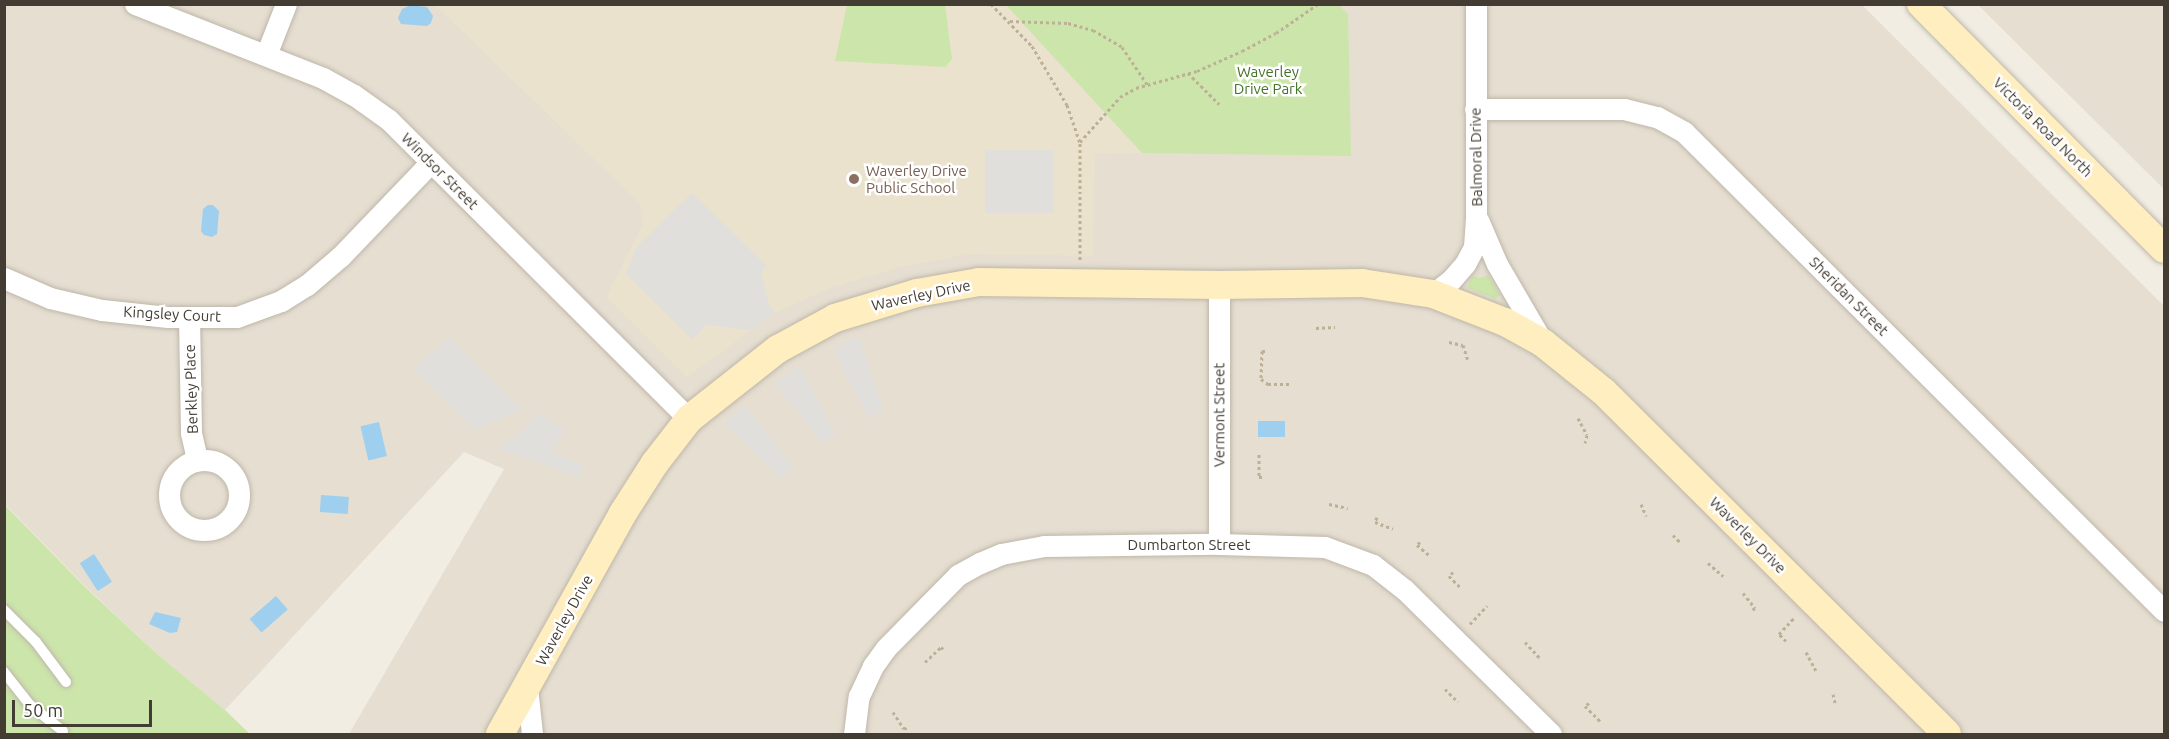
<!DOCTYPE html>
<html>
<head>
<meta charset="utf-8">
<style>
  body { margin:0 }
  #map { position:relative; width:2169px; height:739px; overflow:hidden; background:#f1ede3; font-family:Ubuntu,sans-serif }
  div>[style] { position:absolute }
  .residential>* { inset:0; background:#e5ded1 }
  .education>* { inset:0; background:#eae2cc }
  .green>* { inset:0; background:#cce5ab }
  .parking>* { inset:0; background:#e1dfdb; transform-origin:0 0 }
  .water>* { inset:0; background:#9ecfee; transform-origin:0 0 }
  .path>* { height:3px; margin-top:-1.5px; transform-origin:0; background:repeating-linear-gradient(90deg,#beb097 0 3px,transparent 0 6px) }
  .roads { filter:drop-shadow(0 0 2px #bfb7a9) drop-shadow(0 0 2px #bfb7a9) }
  .lane>* { height:10px; margin:-5px; padding:0 5px; transform-origin:5px; border-radius:5px; background:#fff }
  .street>* { height:21px; margin:-10.5px; padding:0 10.5px; transform-origin:10.5px; border-radius:10.5px; background:#fff }
  .street>.ring { margin:-10.5px; padding:0; box-sizing:content-box; background:none; border:21px solid #fff; border-radius:50% }
  .secondary>* { height:28px; margin:-14px; padding:0 14px; transform-origin:14px; border-radius:14px; background:#feeec0 }
  .dots>* { width:16px; height:16px; translate:-50% -50%; box-sizing:border-box; border:3px solid #fff; border-radius:50% }
  span { translate:-50% -50%; white-space:nowrap; text-align:center; line-height:1.15; -webkit-text-stroke:5px #fff; paint-order:stroke }
  .park-label { font-size:15px; color:#457228 }
  .street-label { font-size:15px; color:#433c33 }
  .education-label { font-size:15px; color:#785e54 }
  .left { translate:0 -50%; text-align:left }
  .frame { position:absolute; inset:0; border:6px solid #433c33; pointer-events:none }
  .scale { position:absolute; left:12px; top:700px; width:140px; height:27px; box-sizing:border-box; border:3px solid #433c33; border-top:0; padding-left:8px; font-size:18px; line-height:21px; white-space:nowrap; color:#433c33; -webkit-text-stroke:4px #fff; paint-order:stroke }
</style>
</head>
<body>
<div id="map">
  <div class="residential">
    <div style="clip-path:polygon(5px 5px,1862px 5px,2164px 306px,2164px 734px,349px 734px,504px 469px,464px 452px,225px 710px,157px 654px,85px 586px,5px 504px)"></div>
    <div style="clip-path:polygon(1978px 5px,2164px 5px,2164px 189px)"></div>
  </div>
  <div class="education">
    <div style="clip-path:polygon(435px 5px,1006px 5px,1142px 153px,1095px 154px,1093px 256px,971px 254px,901px 267px,833px 287px,775px 313px,687px 377px,606px 297px,642px 226px,640px 204px)"></div>
  </div>
  <div class="green">
    <div style="clip-path:polygon(847px 5px,945px 5px,952px 59px,945px 67px,835px 61px)"></div>
    <div style="clip-path:polygon(1006px 5px,1339px 5px,1348px 14px,1351px 156px,1142px 153px)"></div>
    <div style="clip-path:polygon(1488px 275px,1500px 295px,1496px 299px,1467px 288px,1472px 276px,1480px 278px)"></div>
    <div style="clip-path:polygon(4px 504px,85px 587px,157px 654px,225px 710px,250px 734px,5px 734px)"></div>
  </div>
  <div class="parking">
    <div style="left:1054px;top:150px;width:63px;height:69px;rotate:90deg"></div>
    <div style="clip-path:polygon(692px 193px,767px 266px,761px 272px,770px 307px,775px 313px,751px 330px,707px 325px,692px 339px,626px 274px,637px 246px)"></div>
    <div style="clip-path:polygon(449px 337px,522px 410px,474px 430px,414px 369px)"></div>
    <div style="clip-path:polygon(859px 338px,884px 411px,869px 418px,833px 350px,846px 341px)"></div>
    <div style="clip-path:polygon(800px 366px,836px 435px,823px 444px,775px 384px)"></div>
    <div style="clip-path:polygon(744px 405px,793px 466px,781px 479px,725px 423px)"></div>
    <div style="clip-path:polygon(538px 413px,565px 430px,552px 452px,584px 466px,580px 478px,497px 448px,527px 427px)"></div>
  </div>
  <div class="water">
    <div style="clip-path:polygon(411px 5px,427px 7px,433px 16px,431px 23px,427px 26px,401px 24px,398px 18px,402px 9px)"></div>
    <div style="clip-path:polygon(208px 205px,213px 205px,219px 211px,217px 234px,212px 237px,204px 235px,201px 231px,203px 209px)"></div>
    <div style="left:1258px;top:421px;width:27px;height:16px"></div>
    <div style="left:379px;top:422px;width:35px;height:19px;rotate:77deg"></div>
    <div style="left:321px;top:495px;width:28px;height:17px;rotate:4deg"></div>
    <div style="left:94px;top:554px;width:33px;height:17px;rotate:57deg"></div>
    <div style="left:276px;top:596px;width:18px;height:35px;rotate:49deg"></div>
    <div style="clip-path:polygon(155px 612px,181px 618px,177px 632px,170px 633px,149px 624px)"></div>
  </div>
  <div class="path">
    <div style="left:991px;top:4px;width:59px;rotate:45.7deg"></div>
    <div style="left:1032px;top:46px;width:69px;rotate:59.3deg"></div>
    <div style="left:1067px;top:105px;width:40px;rotate:71.1deg"></div>
    <div style="left:1080px;top:143px;width:118px;rotate:90deg"></div>
    <div style="left:1010px;top:21px;width:58px;rotate:2deg"></div>
    <div style="left:1068px;top:23px;width:26px;rotate:16deg"></div>
    <div style="left:1093px;top:30px;width:34px;rotate:30deg"></div>
    <div style="left:1122px;top:47px;width:45px;rotate:56deg"></div>
    <div style="left:1188px;top:73px;width:44px;rotate:45deg"></div>
    <div style="left:1080px;top:142px;width:60px;rotate:-48.4deg"></div>
    <div style="left:1120px;top:97px;width:18px;rotate:-29deg"></div>
    <div style="left:1136px;top:88px;width:63px;rotate:-15.6deg"></div>
    <div style="left:1197px;top:71px;width:49px;rotate:-24deg"></div>
    <div style="left:1242px;top:51px;width:38px;rotate:-28deg"></div>
    <div style="left:1276px;top:33px;width:51px;rotate:-34.6deg"></div>
    <div style="left:1316px;top:328px;width:19px;rotate:-3deg"></div>
    <div style="left:1449px;top:342px;width:14px;rotate:12deg"></div>
    <div style="left:1463px;top:345px;width:16px;rotate:72deg"></div>
    <div style="left:1265px;top:351px;width:3px;rotate:180deg"></div>
    <div style="left:1262px;top:351px;width:28px;rotate:92deg"></div>
    <div style="left:1261px;top:379px;width:9px;rotate:36deg"></div>
    <div style="left:1268px;top:384px;width:23px"></div>
    <div style="left:1578px;top:418px;width:19px;rotate:62deg"></div>
    <div style="left:1587px;top:435px;width:8px;rotate:104deg"></div>
    <div style="left:1259px;top:454px;width:23px;rotate:90deg"></div>
    <div style="left:1259px;top:477px;width:6px"></div>
    <div style="left:1329px;top:504px;width:19px;rotate:12deg"></div>
    <div style="left:1641px;top:504px;width:13px;rotate:67deg"></div>
    <div style="left:1377px;top:517px;width:5px;rotate:112deg"></div>
    <div style="left:1375px;top:522px;width:19px;rotate:21deg"></div>
    <div style="left:1673px;top:535px;width:10px;rotate:45deg"></div>
    <div style="left:1420px;top:542px;width:4px;rotate:135deg"></div>
    <div style="left:1417px;top:545px;width:17px;rotate:40deg"></div>
    <div style="left:1708px;top:563px;width:20px;rotate:41deg"></div>
    <div style="left:1453px;top:572px;width:6px;rotate:135deg"></div>
    <div style="left:1449px;top:576px;width:17px;rotate:45deg"></div>
    <div style="left:1743px;top:593px;width:19px;rotate:51deg"></div>
    <div style="left:1755px;top:608px;width:4px;rotate:146deg"></div>
    <div style="left:1470px;top:624px;width:25px;rotate:-47deg"></div>
    <div style="left:1786px;top:641px;width:10px;rotate:-135deg"></div>
    <div style="left:1779px;top:634px;width:23px;rotate:-47deg"></div>
    <div style="left:1525px;top:642px;width:21px;rotate:47deg"></div>
    <div style="left:1806px;top:652px;width:21px;rotate:62deg"></div>
    <div style="left:925px;top:662px;width:22px;rotate:-43deg"></div>
    <div style="left:941px;top:647px;width:4px;rotate:45deg"></div>
    <div style="left:1445px;top:689px;width:18px;rotate:45deg"></div>
    <div style="left:1833px;top:694px;width:9px;rotate:77deg"></div>
    <div style="left:1589px;top:703px;width:5px;rotate:143deg"></div>
    <div style="left:1585px;top:706px;width:23px;rotate:45deg"></div>
    <div style="left:893px;top:712px;width:20px;rotate:57deg"></div>
    <div style="left:904px;top:729px;width:6px;rotate:-31deg"></div>
  </div>
  <div class="roads">
    <div class="lane">
      <div style="left:4px;top:610px;width:45px;rotate:45deg"></div>
      <div style="left:36px;top:642px;width:50px;rotate:53.1deg"></div>
      <div style="left:4px;top:672px;width:42px;rotate:51.8deg"></div>
      <div style="left:30px;top:705px;width:42px;rotate:38.2deg"></div>
    </div>
    <div class="street">
      <div style="left:135px;top:4px;width:202px;rotate:21.5deg"></div>
      <div style="left:323px;top:78px;width:35px;rotate:29deg"></div>
      <div style="left:354px;top:95px;width:43px;rotate:35.5deg"></div>
      <div style="left:389px;top:120px;width:424px;rotate:44.9deg"></div>
      <div style="left:266px;top:55px;width:55px;rotate:-68.6deg"></div>
      <div style="left:1475px;top:109px;width:149px"></div>
      <div style="left:1624px;top:109px;width:34px;rotate:14deg"></div>
      <div style="left:1657px;top:117px;width:31px;rotate:29deg"></div>
      <div style="left:1684px;top:132px;width:678px;rotate:44.94deg"></div>
      <div style="left:1478px;top:220px;width:48px;rotate:66.6deg"></div>
      <div style="left:1497px;top:264px;width:91px;rotate:59.8deg"></div>
      <div style="left:4px;top:278px;width:50px;rotate:23.5deg"></div>
      <div style="left:50px;top:298px;width:53px;rotate:13deg"></div>
      <div style="left:102px;top:310px;width:66px;rotate:6.1deg"></div>
      <div style="left:168px;top:317px;width:69px"></div>
      <div style="left:237px;top:317px;width:47px;rotate:-20deg"></div>
      <div style="left:281px;top:301px;width:31px;rotate:-32deg"></div>
      <div style="left:307px;top:285px;width:45px;rotate:-40.5deg"></div>
      <div style="left:341px;top:256px;width:130px;rotate:-46.2deg"></div>
      <div style="left:1219px;top:285px;width:259px;rotate:90deg"></div>
      <div style="left:1433px;top:294px;width:23px;rotate:-38deg"></div>
      <div style="left:1451px;top:280px;width:21px;rotate:-49deg"></div>
      <div style="left:1465px;top:264px;width:19px;rotate:-62deg"></div>
      <div style="left:1474px;top:247px;width:30px;rotate:-86deg"></div>
      <div style="left:1476px;top:217px;width:213px;rotate:-90deg"></div>
      <div style="left:189px;top:317px;width:116px;rotate:89deg"></div>
      <div style="left:191px;top:433px;width:28px;rotate:77deg"></div>
      <div class="ring" style="left:169px;top:460px;width:49px;height:49px"></div>
      <div style="left:527px;top:687px;width:47px;rotate:83.9deg"></div>
      <div style="left:854px;top:734px;width:38px;rotate:-83deg"></div>
      <div style="left:859px;top:696px;width:33px;rotate:-65deg"></div>
      <div style="left:873px;top:666px;width:22px;rotate:-54deg"></div>
      <div style="left:886px;top:648px;width:103px;rotate:-45.4deg"></div>
      <div style="left:958px;top:575px;width:25px;rotate:-29deg"></div>
      <div style="left:980px;top:563px;width:23px;rotate:-23deg"></div>
      <div style="left:1001px;top:554px;width:44px;rotate:-10.5deg"></div>
      <div style="left:1044px;top:546px;width:175px;rotate:-0.7deg"></div>
      <div style="left:1219px;top:544px;width:106px;rotate:1.6deg"></div>
      <div style="left:1325px;top:547px;width:51px;rotate:20.6deg"></div>
      <div style="left:1373px;top:565px;width:41px;rotate:38deg"></div>
      <div style="left:1405px;top:590px;width:205px;rotate:44.6deg"></div>
    </div>
    <div class="secondary">
      <div style="left:1921px;top:4px;width:345px;rotate:45.2deg"></div>
      <div style="left:500px;top:734px;width:253px;rotate:-60.9deg"></div>
      <div style="left:623px;top:513px;width:59px;rotate:-57.4deg"></div>
      <div style="left:655px;top:463px;width:56px;rotate:-52.3deg"></div>
      <div style="left:689px;top:419px;width:113px;rotate:-38.2deg"></div>
      <div style="left:778px;top:349px;width:65px;rotate:-28.5deg"></div>
      <div style="left:835px;top:318px;width:86px;rotate:-17deg"></div>
      <div style="left:917px;top:293px;width:63px;rotate:-10.1deg"></div>
      <div style="left:979px;top:282px;width:240px;rotate:0.7deg"></div>
      <div style="left:1219px;top:285px;width:143px;rotate:-0.8deg"></div>
      <div style="left:1362px;top:283px;width:72px;rotate:8.8deg"></div>
      <div style="left:1433px;top:294px;width:77px;rotate:21.3deg"></div>
      <div style="left:1505px;top:322px;width:43px;rotate:28.9deg"></div>
      <div style="left:1543px;top:343px;width:78px;rotate:38.8deg"></div>
      <div style="left:1604px;top:392px;width:484px;rotate:44.9deg"></div>
    </div>
  </div>
  <div class="dots">
    <div style="left:854px;top:179px;background:#8d6e63"></div>
  </div>
  <div class="park-label">
    <span style="left:1268px;top:80px">Waverley<br>Drive Park</span>
  </div>
  <div class="street-label">
    <span style="left:2043px;top:127px;rotate:45deg">Victoria Road North</span>
    <span style="left:1476px;top:157px;rotate:-91deg">Balmoral Drive</span>
    <span style="left:440px;top:171px;rotate:45deg">Windsor Street</span>
    <span style="left:921px;top:295px;rotate:-12deg">Waverley Drive</span>
    <span style="left:1849px;top:296px;rotate:45deg">Sheridan Street</span>
    <span style="left:172px;top:314px;rotate:3deg">Kingsley Court</span>
    <span style="left:191px;top:389px;rotate:-92deg">Berkley Place</span>
    <span style="left:1219px;top:415px;rotate:-90deg">Vermont Street</span>
    <span style="left:1748px;top:535px;rotate:45deg">Waverley Drive</span>
    <span style="left:1189px;top:545px">Dumbarton Street</span>
    <span style="left:564px;top:620px;rotate:-61deg">Waverley Drive</span>
  </div>
  <div class="education-label">
    <span class="left" style="left:866px;top:179px">Waverley Drive<br>Public School</span>
  </div>
  <div class="frame"></div>
  <div class="scale">50 m</div>
</div>
</body>
</html>
